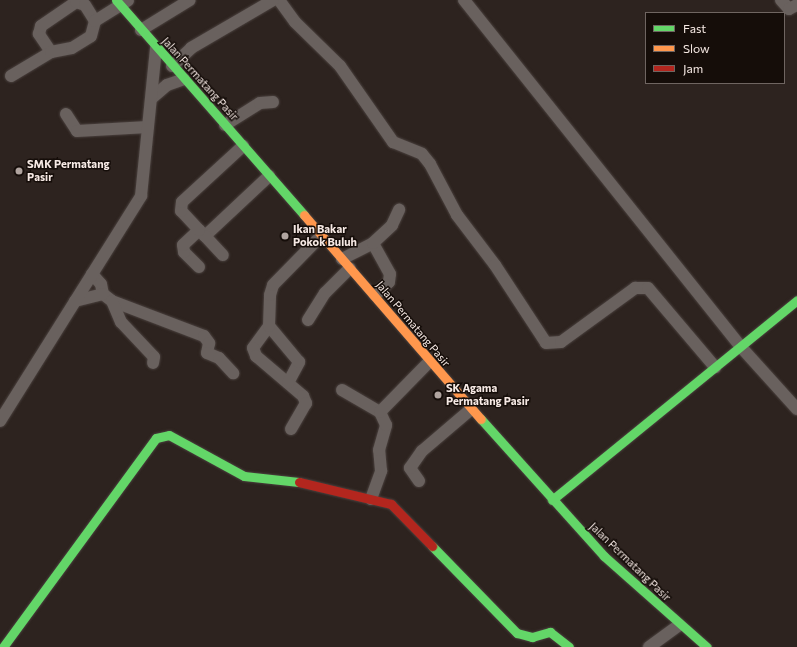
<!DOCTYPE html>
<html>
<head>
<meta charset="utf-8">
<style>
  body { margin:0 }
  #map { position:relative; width:797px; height:647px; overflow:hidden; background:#2d231f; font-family:Commissioner,sans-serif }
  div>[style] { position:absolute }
  .roads { filter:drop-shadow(0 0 1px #4a413e) drop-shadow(0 0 1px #4a413e) }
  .street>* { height:12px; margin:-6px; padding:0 6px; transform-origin:6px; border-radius:6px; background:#69615e }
  .fast>* { height:9px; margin:-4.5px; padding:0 4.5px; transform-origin:4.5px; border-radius:4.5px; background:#63d668 }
  .slow>* { height:9px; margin:-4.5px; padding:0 4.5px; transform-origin:4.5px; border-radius:4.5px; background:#ff974d }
  .jam>* { height:9px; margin:-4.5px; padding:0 4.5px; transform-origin:4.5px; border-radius:4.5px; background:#b3261e }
  .dots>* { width:11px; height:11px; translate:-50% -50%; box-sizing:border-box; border:2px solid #150d09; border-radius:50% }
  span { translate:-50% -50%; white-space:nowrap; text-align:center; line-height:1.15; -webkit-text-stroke:3px #150d09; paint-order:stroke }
  .street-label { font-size:11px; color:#f6e9e4 }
  .poi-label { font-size:11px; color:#f6e9e4; font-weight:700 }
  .left { translate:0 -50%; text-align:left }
  .legend { position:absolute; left:645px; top:12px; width:140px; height:72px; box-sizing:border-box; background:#150d09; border:1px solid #6f6561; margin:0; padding:5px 7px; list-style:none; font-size:12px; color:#f6e9e4 }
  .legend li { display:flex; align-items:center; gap:8px; height:20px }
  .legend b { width:20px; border:1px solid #6f6561 }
</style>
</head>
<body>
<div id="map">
  <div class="roads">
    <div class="street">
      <div style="left:279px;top:0;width:27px;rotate:54deg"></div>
      <div style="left:295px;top:22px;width:63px;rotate:44.4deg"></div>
      <div style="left:340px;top:66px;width:93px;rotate:55.1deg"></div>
      <div style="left:393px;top:142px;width:31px;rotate:22deg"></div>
      <div style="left:422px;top:154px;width:13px;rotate:51deg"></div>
      <div style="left:430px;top:164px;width:58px;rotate:62.1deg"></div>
      <div style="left:457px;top:215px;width:63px;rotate:52.8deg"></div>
      <div style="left:495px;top:265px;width:93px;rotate:56.8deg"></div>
      <div style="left:546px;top:343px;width:15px;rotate:-4deg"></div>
      <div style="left:561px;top:342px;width:92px;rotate:-36.1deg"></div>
      <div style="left:635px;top:288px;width:13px"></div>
      <div style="left:648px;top:288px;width:104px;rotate:49.7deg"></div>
      <div style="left:464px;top:0;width:443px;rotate:51.4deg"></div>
      <div style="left:740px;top:346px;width:85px;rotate:47.9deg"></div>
      <div style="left:781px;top:0;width:12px;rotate:48deg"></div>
      <div style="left:789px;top:9px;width:9px;rotate:-27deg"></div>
      <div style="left:141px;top:30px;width:57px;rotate:-31.5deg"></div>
      <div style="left:51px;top:52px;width:22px;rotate:-124deg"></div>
      <div style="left:39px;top:34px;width:8px;rotate:-76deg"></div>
      <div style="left:41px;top:26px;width:42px;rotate:-34.4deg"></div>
      <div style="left:76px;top:2px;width:9px;rotate:18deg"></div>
      <div style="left:85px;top:5px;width:19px;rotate:58deg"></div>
      <div style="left:172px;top:66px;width:26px;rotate:-43deg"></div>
      <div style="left:191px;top:48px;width:95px;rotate:-30.3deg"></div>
      <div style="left:11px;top:76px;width:47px;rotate:-31deg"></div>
      <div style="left:51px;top:52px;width:21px;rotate:-11deg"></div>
      <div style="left:72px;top:48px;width:22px;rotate:-32deg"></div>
      <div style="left:91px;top:36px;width:16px;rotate:-75deg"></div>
      <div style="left:95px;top:21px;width:39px;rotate:-32deg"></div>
      <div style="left:152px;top:98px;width:20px;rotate:-41deg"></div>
      <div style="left:167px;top:85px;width:18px;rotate:-19deg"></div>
      <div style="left:66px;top:114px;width:20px;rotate:57deg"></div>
      <div style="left:77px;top:131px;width:71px;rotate:-3.2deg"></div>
      <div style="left:225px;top:125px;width:41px;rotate:-32.2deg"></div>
      <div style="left:260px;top:103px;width:13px;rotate:-4deg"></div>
      <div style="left:199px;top:230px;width:8px;rotate:45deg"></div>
      <div style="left:205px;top:236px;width:88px;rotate:-43.2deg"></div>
      <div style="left:205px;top:236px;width:26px;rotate:47deg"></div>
      <div style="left:342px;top:259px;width:35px;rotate:-27deg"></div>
      <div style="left:199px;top:267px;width:21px;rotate:-135deg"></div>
      <div style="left:184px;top:252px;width:7px;rotate:-98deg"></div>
      <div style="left:183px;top:245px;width:22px;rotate:-43deg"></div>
      <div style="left:199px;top:230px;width:26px;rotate:-133deg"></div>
      <div style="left:181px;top:211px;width:9px;rotate:-84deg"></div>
      <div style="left:182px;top:202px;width:83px;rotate:-42.6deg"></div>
      <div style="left:92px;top:274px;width:13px;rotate:48deg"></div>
      <div style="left:101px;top:284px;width:10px;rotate:79deg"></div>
      <div style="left:103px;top:294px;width:11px;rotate:38deg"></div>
      <div style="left:112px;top:301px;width:98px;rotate:20.8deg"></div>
      <div style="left:204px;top:336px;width:9px;rotate:54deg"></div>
      <div style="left:209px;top:343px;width:10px;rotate:101deg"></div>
      <div style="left:207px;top:353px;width:13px;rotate:23deg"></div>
      <div style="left:219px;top:358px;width:21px;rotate:47deg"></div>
      <div style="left:375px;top:295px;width:19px;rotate:-43deg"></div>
      <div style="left:389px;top:282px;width:8px;rotate:-83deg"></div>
      <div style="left:390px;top:274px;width:35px;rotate:-119deg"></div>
      <div style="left:373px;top:243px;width:26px;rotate:-43deg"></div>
      <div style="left:392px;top:225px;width:17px;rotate:-65deg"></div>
      <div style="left:75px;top:301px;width:29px;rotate:-14deg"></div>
      <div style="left:112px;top:301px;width:23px;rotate:67deg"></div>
      <div style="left:121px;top:322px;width:48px;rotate:46.7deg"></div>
      <div style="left:154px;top:357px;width:6px;rotate:99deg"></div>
      <div style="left:308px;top:320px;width:32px;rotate:-58deg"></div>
      <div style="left:325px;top:293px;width:35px;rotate:-45deg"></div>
      <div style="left:269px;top:326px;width:27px;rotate:126deg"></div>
      <div style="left:253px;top:348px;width:9px;rotate:69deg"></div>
      <div style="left:256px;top:356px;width:62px;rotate:40.4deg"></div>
      <div style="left:303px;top:396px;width:8px;rotate:67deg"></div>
      <div style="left:306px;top:403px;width:30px;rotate:120deg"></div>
      <div style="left:288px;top:383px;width:24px;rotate:-62deg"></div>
      <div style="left:299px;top:362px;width:47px;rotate:-129.8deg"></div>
      <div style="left:269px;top:326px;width:31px;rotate:-88deg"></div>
      <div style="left:270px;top:295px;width:10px;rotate:-73deg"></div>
      <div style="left:273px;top:285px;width:69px;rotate:-45.6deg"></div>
      <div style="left:342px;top:390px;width:44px;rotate:30.1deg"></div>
      <div style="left:0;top:421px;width:266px;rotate:-57.9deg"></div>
      <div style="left:141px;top:196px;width:149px;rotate:-84.2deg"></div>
      <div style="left:419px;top:481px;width:16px;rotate:-125deg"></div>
      <div style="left:410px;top:468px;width:21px;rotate:-55deg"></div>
      <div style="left:422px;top:451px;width:63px;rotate:-40.5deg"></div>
      <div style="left:371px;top:499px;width:30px;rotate:-70deg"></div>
      <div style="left:381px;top:471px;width:21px;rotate:-95deg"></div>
      <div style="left:379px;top:450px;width:26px;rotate:-74deg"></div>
      <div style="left:386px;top:425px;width:14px;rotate:-115deg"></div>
      <div style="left:380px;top:412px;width:70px;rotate:-45.6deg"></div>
      <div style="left:649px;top:647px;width:37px;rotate:-36deg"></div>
    </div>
    <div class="fast">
      <div style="left:116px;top:0;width:286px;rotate:48.8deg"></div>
      <div style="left:481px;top:419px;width:184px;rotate:48.1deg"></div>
      <div style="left:604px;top:556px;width:137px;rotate:41.5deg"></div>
      <div style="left:552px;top:500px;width:316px;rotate:-39.2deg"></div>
      <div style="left:432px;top:546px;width:122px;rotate:45.7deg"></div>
      <div style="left:517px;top:633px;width:16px;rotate:15deg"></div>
      <div style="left:532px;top:637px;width:19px;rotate:-16deg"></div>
      <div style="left:550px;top:632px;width:24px;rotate:38deg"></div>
      <div style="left:3px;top:647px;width:259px;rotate:-53.8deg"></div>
      <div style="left:156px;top:438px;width:13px;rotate:-13deg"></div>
      <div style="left:169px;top:435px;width:85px;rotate:28.7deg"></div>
      <div style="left:244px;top:476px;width:55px;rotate:6.2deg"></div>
    </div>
    <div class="slow">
      <div style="left:304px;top:215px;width:270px;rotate:49.1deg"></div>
    </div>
    <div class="jam">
      <div style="left:299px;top:482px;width:95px;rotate:13.4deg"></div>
      <div style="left:391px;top:504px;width:59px;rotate:45.7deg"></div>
    </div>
  </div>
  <div class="dots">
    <div style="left:19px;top:171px;background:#b0a49f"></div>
    <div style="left:285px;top:236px;background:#b0a49f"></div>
    <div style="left:438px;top:395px;background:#b0a49f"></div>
  </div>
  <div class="street-label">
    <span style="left:200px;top:79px;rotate:48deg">Jalan Permatang Pasir</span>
    <span style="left:413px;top:324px;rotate:50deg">Jalan Permatang Pasir</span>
    <span style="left:630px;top:562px;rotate:44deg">Jalan Permatang Pasir</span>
  </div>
  <div class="poi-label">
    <span class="left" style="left:27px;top:171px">SMK Permatang<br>Pasir</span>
    <span class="left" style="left:293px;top:236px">Ikan Bakar<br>Pokok Buluh</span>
    <span class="left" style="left:446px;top:395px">SK Agama<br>Permatang Pasir</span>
  </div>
  <ul class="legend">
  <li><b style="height:5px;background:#63d668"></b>Fast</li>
  <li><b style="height:5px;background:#ff974d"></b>Slow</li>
  <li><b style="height:5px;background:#b3261e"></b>Jam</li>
  </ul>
</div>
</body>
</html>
